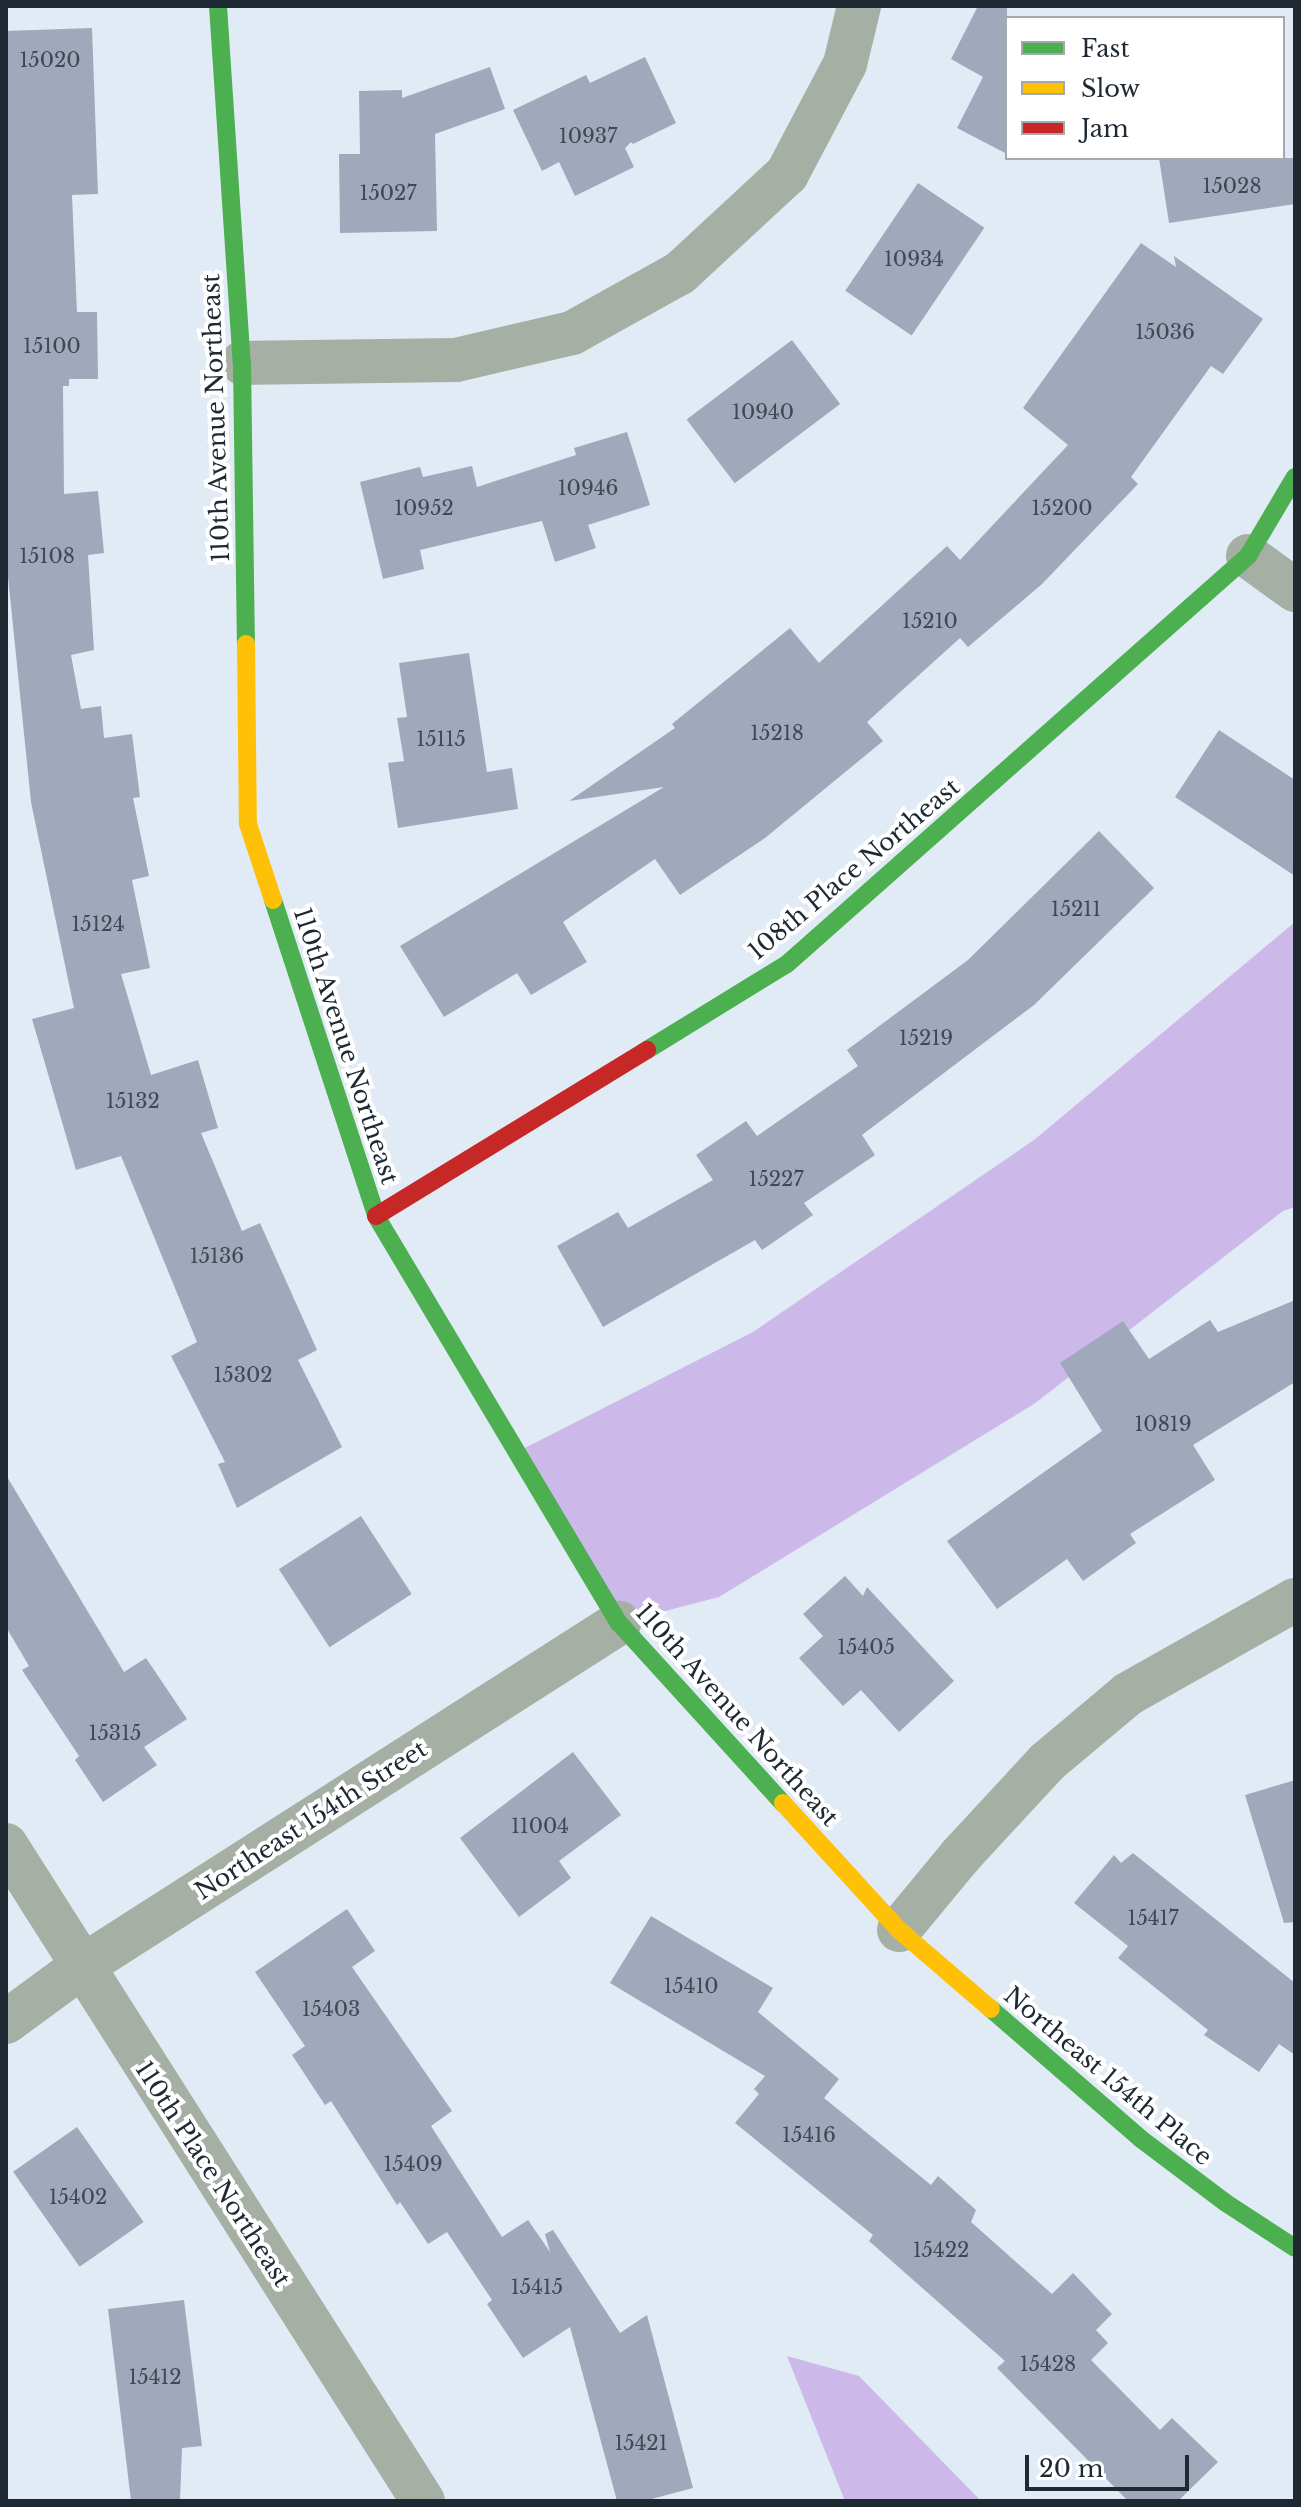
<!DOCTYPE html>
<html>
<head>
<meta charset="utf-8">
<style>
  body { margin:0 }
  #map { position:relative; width:1301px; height:2507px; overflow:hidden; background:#e1ebf5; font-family:"Libre Baskerville",serif }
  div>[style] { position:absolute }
  .forest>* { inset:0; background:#ccb8e9 }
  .building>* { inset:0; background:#a0a8bb; transform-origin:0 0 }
  .street>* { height:44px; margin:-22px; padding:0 22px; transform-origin:22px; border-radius:22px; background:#a6afa3 }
  .fast>* { height:18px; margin:-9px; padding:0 9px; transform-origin:9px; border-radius:9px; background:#4caf50 }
  .slow>* { height:18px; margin:-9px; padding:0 9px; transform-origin:9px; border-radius:9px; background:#ffc107 }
  .jam>* { height:18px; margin:-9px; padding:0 9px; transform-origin:9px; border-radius:9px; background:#c62828 }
  span { translate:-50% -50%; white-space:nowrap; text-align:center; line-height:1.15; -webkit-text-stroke:8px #fff; paint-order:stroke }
  .number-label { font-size:20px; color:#3e4956 }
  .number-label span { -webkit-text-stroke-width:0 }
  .street-label { font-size:24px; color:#1e2934 }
  .frame { position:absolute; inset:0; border:8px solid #1e2934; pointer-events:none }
  .legend { position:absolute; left:1005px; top:16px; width:280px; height:144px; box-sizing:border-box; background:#fff; border:2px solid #a5a9ae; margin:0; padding:10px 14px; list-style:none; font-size:24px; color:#1e2934 }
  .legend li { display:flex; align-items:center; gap:16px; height:40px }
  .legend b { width:40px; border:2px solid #a5a9ae }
  .scale { position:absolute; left:1025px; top:2455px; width:164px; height:36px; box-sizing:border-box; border:4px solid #1e2934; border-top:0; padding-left:10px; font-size:24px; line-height:28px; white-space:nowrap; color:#1e2934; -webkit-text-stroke:6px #fff; paint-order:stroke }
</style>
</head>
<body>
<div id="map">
  <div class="forest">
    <div style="clip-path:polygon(1295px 922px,1295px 1207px,1283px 1211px,1034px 1404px,719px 1597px,619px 1623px,517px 1452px,753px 1332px,1034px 1140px)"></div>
    <div style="clip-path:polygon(787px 2356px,859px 2376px,981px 2501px,845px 2501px)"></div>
  </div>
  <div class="building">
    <div style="clip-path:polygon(978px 6px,1007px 6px,1007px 154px,957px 128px,983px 77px,951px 59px)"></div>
    <div style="clip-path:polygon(92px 28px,98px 194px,72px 195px,77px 312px,97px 312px,98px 379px,69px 379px,69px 386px,63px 386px,64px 494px,98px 491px,104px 553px,88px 555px,94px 650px,71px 655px,81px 709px,101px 706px,104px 738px,132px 734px,140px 797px,133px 798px,149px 876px,132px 880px,150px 968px,121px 974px,151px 1075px,198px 1060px,218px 1128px,201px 1133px,242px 1231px,260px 1223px,317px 1350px,298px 1360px,342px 1447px,237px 1508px,218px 1464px,225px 1462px,171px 1356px,197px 1342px,121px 1156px,76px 1170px,32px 1019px,74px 1008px,31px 802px,6px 557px,6px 31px)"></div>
    <div style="clip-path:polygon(645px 57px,676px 123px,633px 144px,631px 142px,625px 148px,634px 167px,575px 196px,559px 162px,542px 171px,513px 110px,586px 75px,590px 83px)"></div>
    <div style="clip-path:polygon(490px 67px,505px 109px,435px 134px,437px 231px,340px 233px,339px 154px,360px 154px,359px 91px,402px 90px,402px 98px)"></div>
    <div style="clip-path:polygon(1159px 158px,1295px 158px,1295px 204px,1169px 223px)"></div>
    <div style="left:918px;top:183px;width:80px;height:130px;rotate:34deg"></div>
    <div style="clip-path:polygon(1141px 243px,1176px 267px,1174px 256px,1263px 319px,1223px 374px,1211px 366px,1131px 477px,1138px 484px,1042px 584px,968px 647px,960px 638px,867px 722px,883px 741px,765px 838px,680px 895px,655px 859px,563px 922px,587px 962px,531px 995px,517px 973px,444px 1017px,400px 946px,664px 787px,569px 801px,675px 728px,672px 724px,790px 628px,819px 663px,947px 546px,960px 560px,1068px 445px,1023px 408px)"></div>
    <div style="left:792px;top:340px;width:80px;height:132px;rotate:53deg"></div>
    <div style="clip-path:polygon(627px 432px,650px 505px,588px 525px,596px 548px,555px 562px,542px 521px,420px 550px,424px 569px,383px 579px,360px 482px,420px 467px,423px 477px,472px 466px,477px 487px,576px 455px,574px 448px)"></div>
    <div style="clip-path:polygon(469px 653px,487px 772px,512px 768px,518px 809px,398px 828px,388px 763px,404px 761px,397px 718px,407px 717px,399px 663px)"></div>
    <div style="clip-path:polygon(1219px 730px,1295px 780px,1295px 876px,1175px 797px)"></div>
    <div style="clip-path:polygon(1099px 831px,1154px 888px,1034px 1005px,862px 1135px,875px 1155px,804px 1203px,813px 1215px,762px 1250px,755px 1240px,603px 1327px,557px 1246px,618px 1212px,628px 1228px,713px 1180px,696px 1155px,746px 1121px,757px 1136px,858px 1066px,847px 1050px,968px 960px)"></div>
    <div style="clip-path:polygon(1295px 1300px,1295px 1382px,1193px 1445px,1215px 1480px,1130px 1534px,1136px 1543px,1083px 1581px,1067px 1559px,997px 1609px,947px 1541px,1102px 1431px,1060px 1363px,1123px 1321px,1149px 1359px,1210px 1320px,1218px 1332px)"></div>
    <div style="clip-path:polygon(6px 1475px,124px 1672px,146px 1658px,187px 1719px,144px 1747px,157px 1765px,103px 1802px,75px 1760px,79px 1756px,22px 1670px,29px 1666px,6px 1627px)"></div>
    <div style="left:361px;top:1516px;width:93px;height:98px;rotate:57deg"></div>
    <div style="clip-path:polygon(845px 1576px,863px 1596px,867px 1587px,954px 1681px,899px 1732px,861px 1690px,843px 1706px,799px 1658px,823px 1636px,803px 1614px)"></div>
    <div style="clip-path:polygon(573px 1752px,621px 1815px,559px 1861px,571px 1878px,519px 1917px,460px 1838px)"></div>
    <div style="clip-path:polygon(1295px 1780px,1295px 1922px,1284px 1923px,1245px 1795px)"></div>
    <div style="clip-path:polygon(1133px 1853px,1295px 1983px,1295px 2055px,1279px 2044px,1259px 2072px,1204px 2035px,1208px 2030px,1118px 1958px,1128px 1946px,1074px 1903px,1114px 1855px,1121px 1863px)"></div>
    <div style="clip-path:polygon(347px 1909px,375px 1951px,352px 1967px,452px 2111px,431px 2126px,502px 2237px,528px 2220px,550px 2252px,545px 2234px,553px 2230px,620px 2333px,647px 2315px,693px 2488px,644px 2501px,617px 2501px,570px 2327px,523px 2358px,487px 2304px,492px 2300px,447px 2232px,428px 2244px,400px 2202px,397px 2205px,331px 2101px,325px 2105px,292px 2055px,305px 2046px,255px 1972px)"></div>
    <div style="clip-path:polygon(651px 1916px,773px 1988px,758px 2012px,839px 2079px,824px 2098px,931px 2185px,938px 2176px,976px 2210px,971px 2222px,1052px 2294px,1073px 2273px,1112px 2314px,1096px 2330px,1108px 2343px,1091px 2360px,1160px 2430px,1172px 2418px,1218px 2462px,1178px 2501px,1128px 2501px,997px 2368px,1005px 2361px,869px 2241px,873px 2235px,735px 2123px,759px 2094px,754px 2089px,765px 2076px,610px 1983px)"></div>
    <div style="left:77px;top:2127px;width:116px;height:78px;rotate:55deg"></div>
    <div style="clip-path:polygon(184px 2300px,202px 2446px,182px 2448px,180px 2501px,131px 2501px,108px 2309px)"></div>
  </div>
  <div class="street">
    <div style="left:242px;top:363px;width:214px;rotate:-0.8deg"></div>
    <div style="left:456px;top:360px;width:119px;rotate:-13.1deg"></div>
    <div style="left:572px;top:333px;width:124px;rotate:-29.1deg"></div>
    <div style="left:680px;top:273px;width:146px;rotate:-42.8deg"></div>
    <div style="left:787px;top:174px;width:124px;rotate:-62.2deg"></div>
    <div style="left:845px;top:64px;width:60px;rotate:-76.4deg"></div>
    <div style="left:1248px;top:556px;width:58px;rotate:35.9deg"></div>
    <div style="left:6px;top:1845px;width:777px;rotate:57.56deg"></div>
    <div style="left:899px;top:1930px;width:97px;rotate:-50.4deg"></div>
    <div style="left:961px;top:1855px;width:127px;rotate:-47.2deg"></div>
    <div style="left:1047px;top:1762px;width:106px;rotate:-40deg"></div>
    <div style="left:1128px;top:1694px;width:192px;rotate:-29.4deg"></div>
    <div style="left:6px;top:2022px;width:93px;rotate:-36.3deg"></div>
    <div style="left:81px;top:1967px;width:639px;rotate:-32.6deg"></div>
  </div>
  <div class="fast">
    <div style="left:218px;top:6px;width:358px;rotate:86.2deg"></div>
    <div style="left:242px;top:363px;width:281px;rotate:89.2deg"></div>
    <div style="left:273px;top:900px;width:332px;rotate:71.9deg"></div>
    <div style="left:376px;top:1216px;width:474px;rotate:59.2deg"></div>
    <div style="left:619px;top:1623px;width:244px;rotate:47.7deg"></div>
    <div style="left:647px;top:1050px;width:164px;rotate:-31.6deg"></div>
    <div style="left:787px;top:964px;width:616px;rotate:-41.51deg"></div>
    <div style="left:1248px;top:556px;width:92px;rotate:-59.3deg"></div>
    <div style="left:991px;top:2009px;width:198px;rotate:40.9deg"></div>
    <div style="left:1141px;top:2139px;width:106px;rotate:37deg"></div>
    <div style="left:1226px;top:2203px;width:82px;rotate:33.1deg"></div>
  </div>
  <div class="slow">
    <div style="left:246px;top:644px;width:180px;rotate:89.4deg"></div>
    <div style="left:248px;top:824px;width:80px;rotate:71.8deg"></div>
    <div style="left:783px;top:1803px;width:172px;rotate:47.6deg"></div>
    <div style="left:899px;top:1930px;width:121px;rotate:40.7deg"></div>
  </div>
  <div class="jam">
    <div style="left:376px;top:1216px;width:318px;rotate:-31.5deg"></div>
  </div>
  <div class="number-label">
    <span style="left:50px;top:60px">15020</span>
    <span style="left:588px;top:136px">10937</span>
    <span style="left:1232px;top:186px">15028</span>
    <span style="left:388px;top:193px">15027</span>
    <span style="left:914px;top:259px">10934</span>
    <span style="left:1165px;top:332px">15036</span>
    <span style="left:52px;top:346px">15100</span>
    <span style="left:763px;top:412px">10940</span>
    <span style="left:588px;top:488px">10946</span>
    <span style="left:424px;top:508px">10952</span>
    <span style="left:1062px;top:508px">15200</span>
    <span style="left:47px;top:556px">15108</span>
    <span style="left:930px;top:621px">15210</span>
    <span style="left:777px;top:733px">15218</span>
    <span style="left:441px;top:739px">15115</span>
    <span style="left:1076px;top:909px">15211</span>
    <span style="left:98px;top:924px">15124</span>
    <span style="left:926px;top:1038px">15219</span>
    <span style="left:133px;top:1101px">15132</span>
    <span style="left:776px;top:1179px">15227</span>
    <span style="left:217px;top:1256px">15136</span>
    <span style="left:243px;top:1375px">15302</span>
    <span style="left:1163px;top:1424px">10819</span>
    <span style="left:866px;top:1647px">15405</span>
    <span style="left:115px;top:1733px">15315</span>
    <span style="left:540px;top:1826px">11004</span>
    <span style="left:1153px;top:1918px">15417</span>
    <span style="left:691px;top:1986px">15410</span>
    <span style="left:331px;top:2009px">15403</span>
    <span style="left:809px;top:2135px">15416</span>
    <span style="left:413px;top:2164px">15409</span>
    <span style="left:78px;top:2197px">15402</span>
    <span style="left:941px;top:2250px">15422</span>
    <span style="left:537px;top:2287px">15415</span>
    <span style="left:1048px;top:2364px">15428</span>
    <span style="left:155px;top:2377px">15412</span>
    <span style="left:641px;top:2443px">15421</span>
  </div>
  <div class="street-label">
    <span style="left:216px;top:418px;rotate:-92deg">110th Avenue Northeast</span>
    <span style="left:854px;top:869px;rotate:-40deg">108th Place Northeast</span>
    <span style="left:346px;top:1046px;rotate:72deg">110th Avenue Northeast</span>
    <span style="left:737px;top:1715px;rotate:48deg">110th Avenue Northeast</span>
    <span style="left:311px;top:1820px;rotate:-33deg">Northeast 154th Street</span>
    <span style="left:1108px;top:2076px;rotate:40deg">Northeast 154th Place</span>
    <span style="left:213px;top:2174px;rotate:57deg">110th Place Northeast</span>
  </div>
  <div class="frame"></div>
  <ul class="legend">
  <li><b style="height:10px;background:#4caf50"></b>Fast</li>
  <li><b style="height:10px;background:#ffc107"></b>Slow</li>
  <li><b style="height:10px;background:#c62828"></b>Jam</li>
  </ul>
  <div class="scale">20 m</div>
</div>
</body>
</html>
